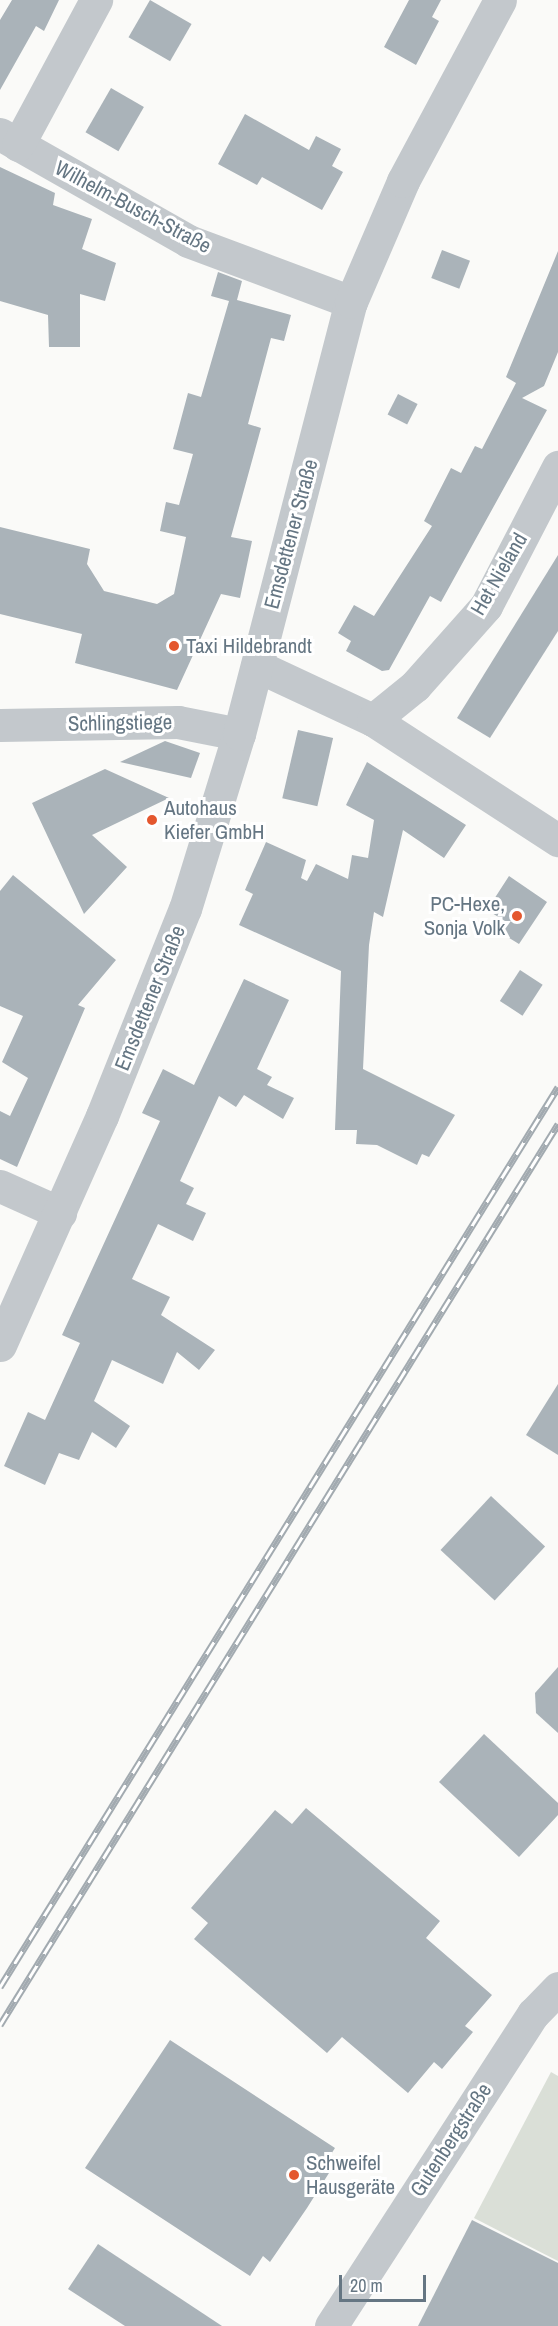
<!DOCTYPE html>
<html>
<head>
<meta charset="utf-8">
<style>
  body { margin:0 }
  #map { position:relative; width:558px; height:2326px; overflow:hidden; background:#fafaf8; font-family:"Archivo Narrow",sans-serif }
  div>[style] { position:absolute }
  .green>* { inset:0; background:#dadfd7 }
  .building>* { inset:0; background:#aab3b9; transform-origin:0 0 }
  .minor>* { height:33px; margin:-16.5px; padding:0 16.5px; transform-origin:16.5px; border-radius:16.5px; background:#c3c8cc }
  .rail>* { height:7px; margin-top:-3.5px; transform-origin:0; background:repeating-linear-gradient(90deg,#fff 0 14px,#a2aab0 0 28px); box-sizing:border-box; border-block:2px solid #a2aab0 }
  .dots>* { width:16px; height:16px; translate:-50% -50%; box-sizing:border-box; border:3px solid #fff; border-radius:50% }
  span { translate:-50% -50%; white-space:nowrap; text-align:center; line-height:1.15; -webkit-text-stroke:6px #fff; paint-order:stroke }
  .street-label { font-size:21px; color:#657683 }
  .poi-label { font-size:21px; color:#657683 }
  .left { translate:0 -50%; text-align:left }
  .right { translate:-100% -50%; text-align:right }
  .scale { position:absolute; left:339px; top:2275px; width:87px; height:27px; box-sizing:border-box; border:3px solid #657683; border-top:0; padding-left:8px; font-size:18px; line-height:21px; white-space:nowrap; color:#657683; -webkit-text-stroke:4px #fff; paint-order:stroke }
</style>
</head>
<body>
<div id="map">
  <div class="green">
    <div style="clip-path:polygon(551px 2072px,558px 2076px,558px 2261px,474px 2218px)"></div>
  </div>
  <div class="building">
    <div style="clip-path:polygon(12px 0,59px 0,44px 31px,36px 26px,0 90px,0 20px)"></div>
    <div style="left:150px;top:0;width:48px;height:43px;rotate:30deg"></div>
    <div style="clip-path:polygon(409px 0,441px 0,432px 17px,439px 21px,416px 65px,384px 47px)"></div>
    <div style="left:111px;top:88px;width:38px;height:51px;rotate:30deg"></div>
    <div style="clip-path:polygon(245px 114px,309px 150px,316px 136px,341px 149px,332px 166px,343px 172px,322px 210px,262px 177px,257px 185px,218px 164px)"></div>
    <div style="clip-path:polygon(0 167px,55px 193px,53px 205px,92px 219px,82px 249px,116px 263px,105px 301px,80px 294px,80px 347px,49px 347px,48px 315px,0 301px)"></div>
    <div style="left:442px;top:250px;width:30px;height:30px;rotate:21deg"></div>
    <div style="clip-path:polygon(558px 251px,558px 352px,544px 386px,522px 398px,547px 410px,441px 602px,430px 596px,389px 670px,382px 671px,346px 651px,351px 641px,338px 633px,354px 605px,374px 616px,432px 526px,424px 521px,451px 468px,461px 473px,475px 446px,482px 449px,516px 383px,506px 377px)"></div>
    <div style="clip-path:polygon(218px 272px,242px 281px,237px 300px,291px 315px,284px 341px,271px 338px,248px 424px,261px 428px,231px 537px,252px 541px,240px 598px,221px 594px,177px 690px,75px 663px,82px 634px,0 614px,0 527px,90px 549px,87px 564px,104px 591px,157px 604px,174px 594px,186px 537px,160px 531px,166px 502px,179px 505px,193px 454px,173px 449px,188px 393px,201px 397px,229px 301px,211px 296px)"></div>
    <div style="left:398px;top:394px;width:22px;height:23px;rotate:27deg"></div>
    <div style="clip-path:polygon(558px 555px,558px 631px,490px 738px,457px 718px)"></div>
    <div style="left:298px;top:730px;width:36px;height:70px;rotate:13deg"></div>
    <div style="clip-path:polygon(165px 741px,200px 753px,191px 778px,120px 762px)"></div>
    <div style="clip-path:polygon(367px 762px,466px 825px,444px 858px,403px 830px,383px 917px,374px 912px,369px 945px,363px 1069px,455px 1115px,429px 1157px,422px 1154px,417px 1165px,377px 1145px,356px 1144px,357px 1130px,335px 1130px,341px 971px,239px 925px,253px 894px,245px 890px,266px 842px,306px 860px,301px 878px,307px 881px,316px 864px,348px 879px,352px 855px,368px 858px,374px 820px,346px 805px)"></div>
    <div style="clip-path:polygon(105px 769px,169px 798px,92px 835px,127px 867px,84px 914px,32px 803px)"></div>
    <div style="clip-path:polygon(13px 875px,116px 960px,78px 1005px,85px 1008px,17px 1167px,0 1159px,0 1111px,10px 1116px,28px 1078px,2px 1062px,23px 1016px,0 1006px,0 891px)"></div>
    <div style="clip-path:polygon(509px 876px,547px 902px,519px 944px,498px 931px,505px 921px,487px 910px)"></div>
    <div style="left:520px;top:970px;width:27px;height:37px;rotate:33deg"></div>
    <div style="clip-path:polygon(244px 979px,289px 1000px,257px 1069px,272px 1077px,267px 1085px,294px 1098px,283px 1119px,244px 1095px,236px 1107px,219px 1096px,180px 1181px,194px 1188px,186px 1204px,206px 1213px,193px 1241px,158px 1224px,132px 1279px,170px 1297px,161px 1315px,215px 1350px,199px 1370px,177px 1352px,163px 1384px,112px 1360px,94px 1401px,130px 1426px,116px 1448px,92px 1432px,79px 1460px,59px 1453px,45px 1485px,4px 1466px,28px 1412px,45px 1420px,80px 1343px,62px 1335px,160px 1121px,142px 1113px,163px 1069px,194px 1085px)"></div>
    <div style="clip-path:polygon(558px 1384px,558px 1455px,526px 1435px)"></div>
    <div style="left:491px;top:1496px;width:74px;height:74px;rotate:43deg"></div>
    <div style="clip-path:polygon(558px 1667px,558px 1733px,536px 1713px,535px 1693px)"></div>
    <div style="clip-path:polygon(484px 1734px,558px 1803px,558px 1815px,519px 1857px,439px 1782px)"></div>
    <div style="clip-path:polygon(306px 1808px,440px 1921px,426px 1938px,492px 1995px,465px 2026px,473px 2032px,442px 2069px,434px 2062px,408px 2093px,342px 2037px,327px 2053px,194px 1939px,208px 1923px,191px 1908px,275px 1810px,292px 1824px)"></div>
    <div style="clip-path:polygon(170px 2040px,335px 2148px,322px 2168px,329px 2173px,307px 2208px,270px 2262px,263px 2256px,250px 2276px,85px 2168px)"></div>
    <div style="clip-path:polygon(472px 2220px,558px 2263px,558px 2326px,418px 2326px)"></div>
    <div style="clip-path:polygon(98px 2244px,222px 2326px,125px 2326px,68px 2289px)"></div>
  </div>
  <div class="minor">
    <div style="left:0;top:134px;width:216px;rotate:29.6deg"></div>
    <div style="left:188px;top:241px;width:174px;rotate:20.5deg"></div>
    <div style="left:18px;top:145px;width:165px;rotate:-61.7deg"></div>
    <div style="left:257px;top:666px;width:128px;rotate:25deg"></div>
    <div style="left:373px;top:720px;width:221px;rotate:33deg"></div>
    <div style="left:373px;top:720px;width:54px;rotate:-39deg"></div>
    <div style="left:415px;top:686px;width:107px;rotate:-48.4deg"></div>
    <div style="left:486px;top:606px;width:157px;rotate:-62.6deg"></div>
    <div style="left:0;top:725px;width:178px;rotate:-1deg"></div>
    <div style="left:178px;top:722px;width:62px;rotate:11.1deg"></div>
    <div style="left:0;top:1186px;width:66px;rotate:24.2deg"></div>
    <div style="left:0;top:1345px;width:251px;rotate:-66deg"></div>
    <div style="left:102px;top:1116px;width:223px;rotate:-68.2deg"></div>
    <div style="left:185px;top:909px;width:183px;rotate:-72.9deg"></div>
    <div style="left:239px;top:734px;width:446px;rotate:-75.5deg"></div>
    <div style="left:351px;top:302px;width:132px;rotate:-66.7deg"></div>
    <div style="left:403px;top:181px;width:205px;rotate:-61.8deg"></div>
    <div style="left:331px;top:2326px;width:372px;rotate:-57.1deg"></div>
    <div style="left:533px;top:2014px;width:36px;rotate:-46deg"></div>
  </div>
  <div class="rail">
    <div style="left:0;top:1987px;width:1059px;rotate:-58.2deg"></div>
    <div style="left:0;top:2025px;width:1060px;rotate:-58.23deg"></div>
  </div>
  <div class="dots">
    <div style="left:174px;top:646px;background:#e4572e"></div>
    <div style="left:152px;top:820px;background:#e4572e"></div>
    <div style="left:517px;top:916px;background:#e4572e"></div>
    <div style="left:294px;top:2175px;background:#e4572e"></div>
  </div>
  <div class="street-label">
    <span style="left:133px;top:207px;rotate:28deg">Wilhelm-Busch-Straße</span>
    <span style="left:291px;top:534px;rotate:-75deg">Emsdettener Straße</span>
    <span style="left:499px;top:574px;rotate:-60deg">Het Nieland</span>
    <span style="left:120px;top:723px;rotate:-1deg">Schlingstiege</span>
    <span style="left:150px;top:998px;rotate:-68deg">Emsdettener Straße</span>
    <span style="left:451px;top:2140px;rotate:-57deg">Gutenbergstraße</span>
  </div>
  <div class="poi-label">
    <span class="left" style="left:186px;top:646px">Taxi Hildebrandt</span>
    <span class="left" style="left:164px;top:820px">Autohaus<br>Kiefer GmbH</span>
    <span class="right" style="left:505px;top:916px">PC-Hexe,<br>Sonja Volk</span>
    <span class="left" style="left:306px;top:2175px">Schweifel<br>Hausgeräte</span>
  </div>
  <div class="scale">20 m</div>
</div>
</body>
</html>
